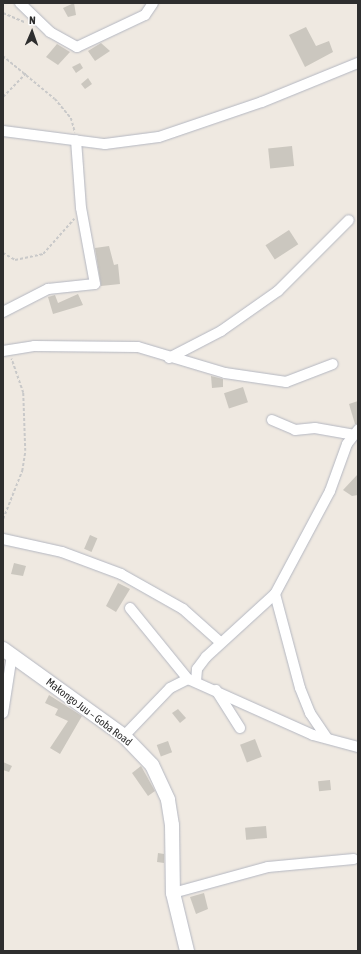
<!DOCTYPE html>
<html>
<head>
<meta charset="utf-8">
<style>
  body { margin:0 }
  #map { position:relative; width:361px; height:954px; overflow:hidden; background:#efe9e1; font-family:"Asap Condensed",sans-serif }
  div>[style] { position:absolute }
  .building>* { inset:0; background:#cbc7bf; transform-origin:0 0 }
  .path>* { height:1.5px; margin-top:-0.75px; transform-origin:0; background:repeating-linear-gradient(90deg,#c9c9c9 0 3px,transparent 0 5px) }
  .roads { filter:drop-shadow(0 0 1px #b4b7c1) drop-shadow(0 0 1px #b4b7c1) }
  .street>* { height:10px; margin:-5px; padding:0 5px; transform-origin:5px; border-radius:5px; background:#fff }
  .secondary>* { height:14px; margin:-7px; padding:0 7px; transform-origin:7px; border-radius:7px; background:#fff }
  span { translate:-50% -50%; white-space:nowrap; text-align:center; line-height:1.15; -webkit-text-stroke:3.5px #fff; paint-order:stroke }
  .street-label { font-size:11px; color:#2e2e2e }
  .frame { position:absolute; inset:0; border:4px solid #2e2e2e; pointer-events:none }
  .north { position:absolute; left:12px; top:12px; width:40px; height:40px; -webkit-text-stroke:3px #fff; paint-order:stroke; rotate:2deg; font-size:11px; font-weight:700; line-height:16px; text-align:center; color:#2e2e2e }
  .north::after { content:''; display:block; margin:auto; width:14px; height:18px; background:#2e2e2e; clip-path:polygon(50% 0,100% 100%,50% 72%,0 100%) }
</style>
</head>
<body>
<div id="map">
  <div class="building">
    <div style="clip-path:polygon(74px 3px,76px 15px,68px 17px,63px 8px)"></div>
    <div style="clip-path:polygon(306px 27px,316px 46px,329px 41px,333px 52px,305px 67px,289px 35px)"></div>
    <div style="clip-path:polygon(101px 43px,110px 51px,95px 61px,88px 51px)"></div>
    <div style="clip-path:polygon(57px 44px,70px 52px,58px 65px,46px 57px)"></div>
    <div style="clip-path:polygon(80px 63px,83px 68px,76px 73px,72px 67px)"></div>
    <div style="clip-path:polygon(88px 78px,92px 84px,85px 89px,81px 84px)"></div>
    <div style="left:292px;top:146px;width:20px;height:24px;rotate:84deg"></div>
    <div style="left:289px;top:230px;width:17px;height:28px;rotate:57deg"></div>
    <div style="clip-path:polygon(109px 246px,114px 265px,118px 264px,120px 284px,101px 286px,95px 248px)"></div>
    <div style="clip-path:polygon(78px 294px,83px 305px,53px 314px,48px 297px,55px 295px,58px 303px)"></div>
    <div style="clip-path:polygon(211px 376px,223px 379px,223px 387px,212px 388px)"></div>
    <div style="left:243px;top:387px;width:16px;height:20px;rotate:72deg"></div>
    <div style="clip-path:polygon(358px 401px,358px 424px,355px 424px,349px 404px)"></div>
    <div style="clip-path:polygon(358px 474px,358px 495px,352px 496px,343px 490px)"></div>
    <div style="left:90px;top:535px;width:8px;height:15px;rotate:23deg"></div>
    <div style="clip-path:polygon(14px 563px,26px 566px,23px 576px,11px 574px)"></div>
    <div style="clip-path:polygon(118px 583px,130px 589px,116px 612px,106px 606px)"></div>
    <div style="clip-path:polygon(49px 695px,82px 716px,60px 754px,50px 748px,68px 721px,55px 715px,58px 709px,45px 703px)"></div>
    <div style="clip-path:polygon(178px 709px,186px 718px,180px 723px,172px 713px)"></div>
    <div style="left:255px;top:739px;width:19px;height:16px;rotate:69deg"></div>
    <div style="left:168px;top:741px;width:12px;height:12px;rotate:70deg"></div>
    <div style="clip-path:polygon(3px 762px,12px 766px,9px 772px,3px 770px)"></div>
    <div style="clip-path:polygon(141px 766px,155px 791px,148px 796px,132px 773px)"></div>
    <div style="left:330px;top:780px;width:10px;height:12px;rotate:84deg"></div>
    <div style="left:266px;top:826px;width:12px;height:21px;rotate:85deg"></div>
    <div style="clip-path:polygon(158px 853px,164px 854px,164px 863px,157px 862px)"></div>
    <div style="clip-path:polygon(204px 893px,208px 909px,196px 914px,190px 897px)"></div>
  </div>
  <div class="path">
    <div style="left:3px;top:13px;width:25px;rotate:23deg"></div>
    <div style="left:3px;top:56px;width:67px;rotate:39.6deg"></div>
    <div style="left:55px;top:99px;width:25px;rotate:50deg"></div>
    <div style="left:71px;top:118px;width:15px;rotate:74deg"></div>
    <div style="left:3px;top:97px;width:33px;rotate:-46deg"></div>
    <div style="left:3px;top:253px;width:14px;rotate:30deg"></div>
    <div style="left:15px;top:260px;width:29px;rotate:-12deg"></div>
    <div style="left:43px;top:254px;width:47px;rotate:-48.5deg"></div>
    <div style="left:3px;top:519px;width:52px;rotate:-68.4deg"></div>
    <div style="left:22px;top:471px;width:20px;rotate:-81deg"></div>
    <div style="left:25px;top:451px;width:58px;rotate:-92deg"></div>
    <div style="left:23px;top:393px;width:36px;rotate:-109deg"></div>
  </div>
  <div class="roads">
    <div class="street">
      <div style="left:20px;top:3px;width:42px;rotate:44deg"></div>
      <div style="left:50px;top:32px;width:31px;rotate:29deg"></div>
      <div style="left:77px;top:47px;width:75px;rotate:-25.2deg"></div>
      <div style="left:145px;top:15px;width:14px;rotate:-56deg"></div>
      <div style="left:3px;top:131px;width:103px;rotate:7.3deg"></div>
      <div style="left:105px;top:144px;width:54px;rotate:-7.4deg"></div>
      <div style="left:159px;top:137px;width:109px;rotate:-18.8deg"></div>
      <div style="left:262px;top:102px;width:104px;rotate:-22.1deg"></div>
      <div style="left:3px;top:312px;width:51px;rotate:-27.1deg"></div>
      <div style="left:48px;top:289px;width:47px;rotate:-6.1deg"></div>
      <div style="left:95px;top:284px;width:77px;rotate:-100.4deg"></div>
      <div style="left:81px;top:208px;width:68px;rotate:-94.2deg"></div>
      <div style="left:3px;top:351px;width:31px;rotate:-9deg"></div>
      <div style="left:34px;top:346px;width:104px;rotate:0.6deg"></div>
      <div style="left:138px;top:347px;width:91px;rotate:16.6deg"></div>
      <div style="left:225px;top:373px;width:62px;rotate:8.4deg"></div>
      <div style="left:286px;top:382px;width:50px;rotate:-21deg"></div>
      <div style="left:169px;top:358px;width:59px;rotate:-27.4deg"></div>
      <div style="left:221px;top:331px;width:70px;rotate:-35.1deg"></div>
      <div style="left:278px;top:291px;width:100px;rotate:-45deg"></div>
      <div style="left:272px;top:420px;width:25px;rotate:23deg"></div>
      <div style="left:295px;top:430px;width:20px;rotate:-6deg"></div>
      <div style="left:315px;top:428px;width:39px;rotate:10deg"></div>
      <div style="left:3px;top:539px;width:60px;rotate:12.4deg"></div>
      <div style="left:62px;top:552px;width:63px;rotate:20.4deg"></div>
      <div style="left:121px;top:574px;width:71px;rotate:29.4deg"></div>
      <div style="left:183px;top:609px;width:50px;rotate:41.7deg"></div>
      <div style="left:275px;top:594px;width:97px;rotate:75.1deg"></div>
      <div style="left:300px;top:688px;width:27px;rotate:68deg"></div>
      <div style="left:310px;top:713px;width:30px;rotate:56deg"></div>
      <div style="left:130px;top:608px;width:92px;rotate:50.8deg"></div>
      <div style="left:196px;top:681px;width:12px;rotate:-85deg"></div>
      <div style="left:197px;top:669px;width:15px;rotate:-53deg"></div>
      <div style="left:206px;top:657px;width:93px;rotate:-42.4deg"></div>
      <div style="left:275px;top:594px;width:117px;rotate:-61.9deg"></div>
      <div style="left:330px;top:491px;width:50px;rotate:-70.1deg"></div>
      <div style="left:347px;top:444px;width:18px;rotate:-52deg"></div>
      <div style="left:216px;top:690px;width:45px;rotate:57.7deg"></div>
      <div style="left:3px;top:713px;width:59px;rotate:-81.2deg"></div>
      <div style="left:124px;top:736px;width:66px;rotate:-46.2deg"></div>
      <div style="left:170px;top:688px;width:20px;rotate:-27deg"></div>
      <div style="left:188px;top:679px;width:137px;rotate:24.1deg"></div>
      <div style="left:313px;top:735px;width:47px;rotate:14.9deg"></div>
      <div style="left:173px;top:893px;width:98px;rotate:-15.3deg"></div>
      <div style="left:268px;top:867px;width:86px;rotate:-5.3deg"></div>
    </div>
    <div class="secondary">
      <div style="left:3px;top:649px;width:149px;rotate:35.7deg"></div>
      <div style="left:124px;top:736px;width:40px;rotate:46deg"></div>
      <div style="left:152px;top:765px;width:38px;rotate:65deg"></div>
      <div style="left:168px;top:800px;width:25px;rotate:81deg"></div>
      <div style="left:172px;top:825px;width:68px;rotate:89.2deg"></div>
      <div style="left:173px;top:893px;width:60px;rotate:76.4deg"></div>
    </div>
  </div>
  <div class="street-label">
    <span style="left:89px;top:712px;rotate:37deg">Makongo Juu – Goba Road</span>
  </div>
  <div class="frame"></div>
  <div class="north">N</div>
</div>
</body>
</html>
